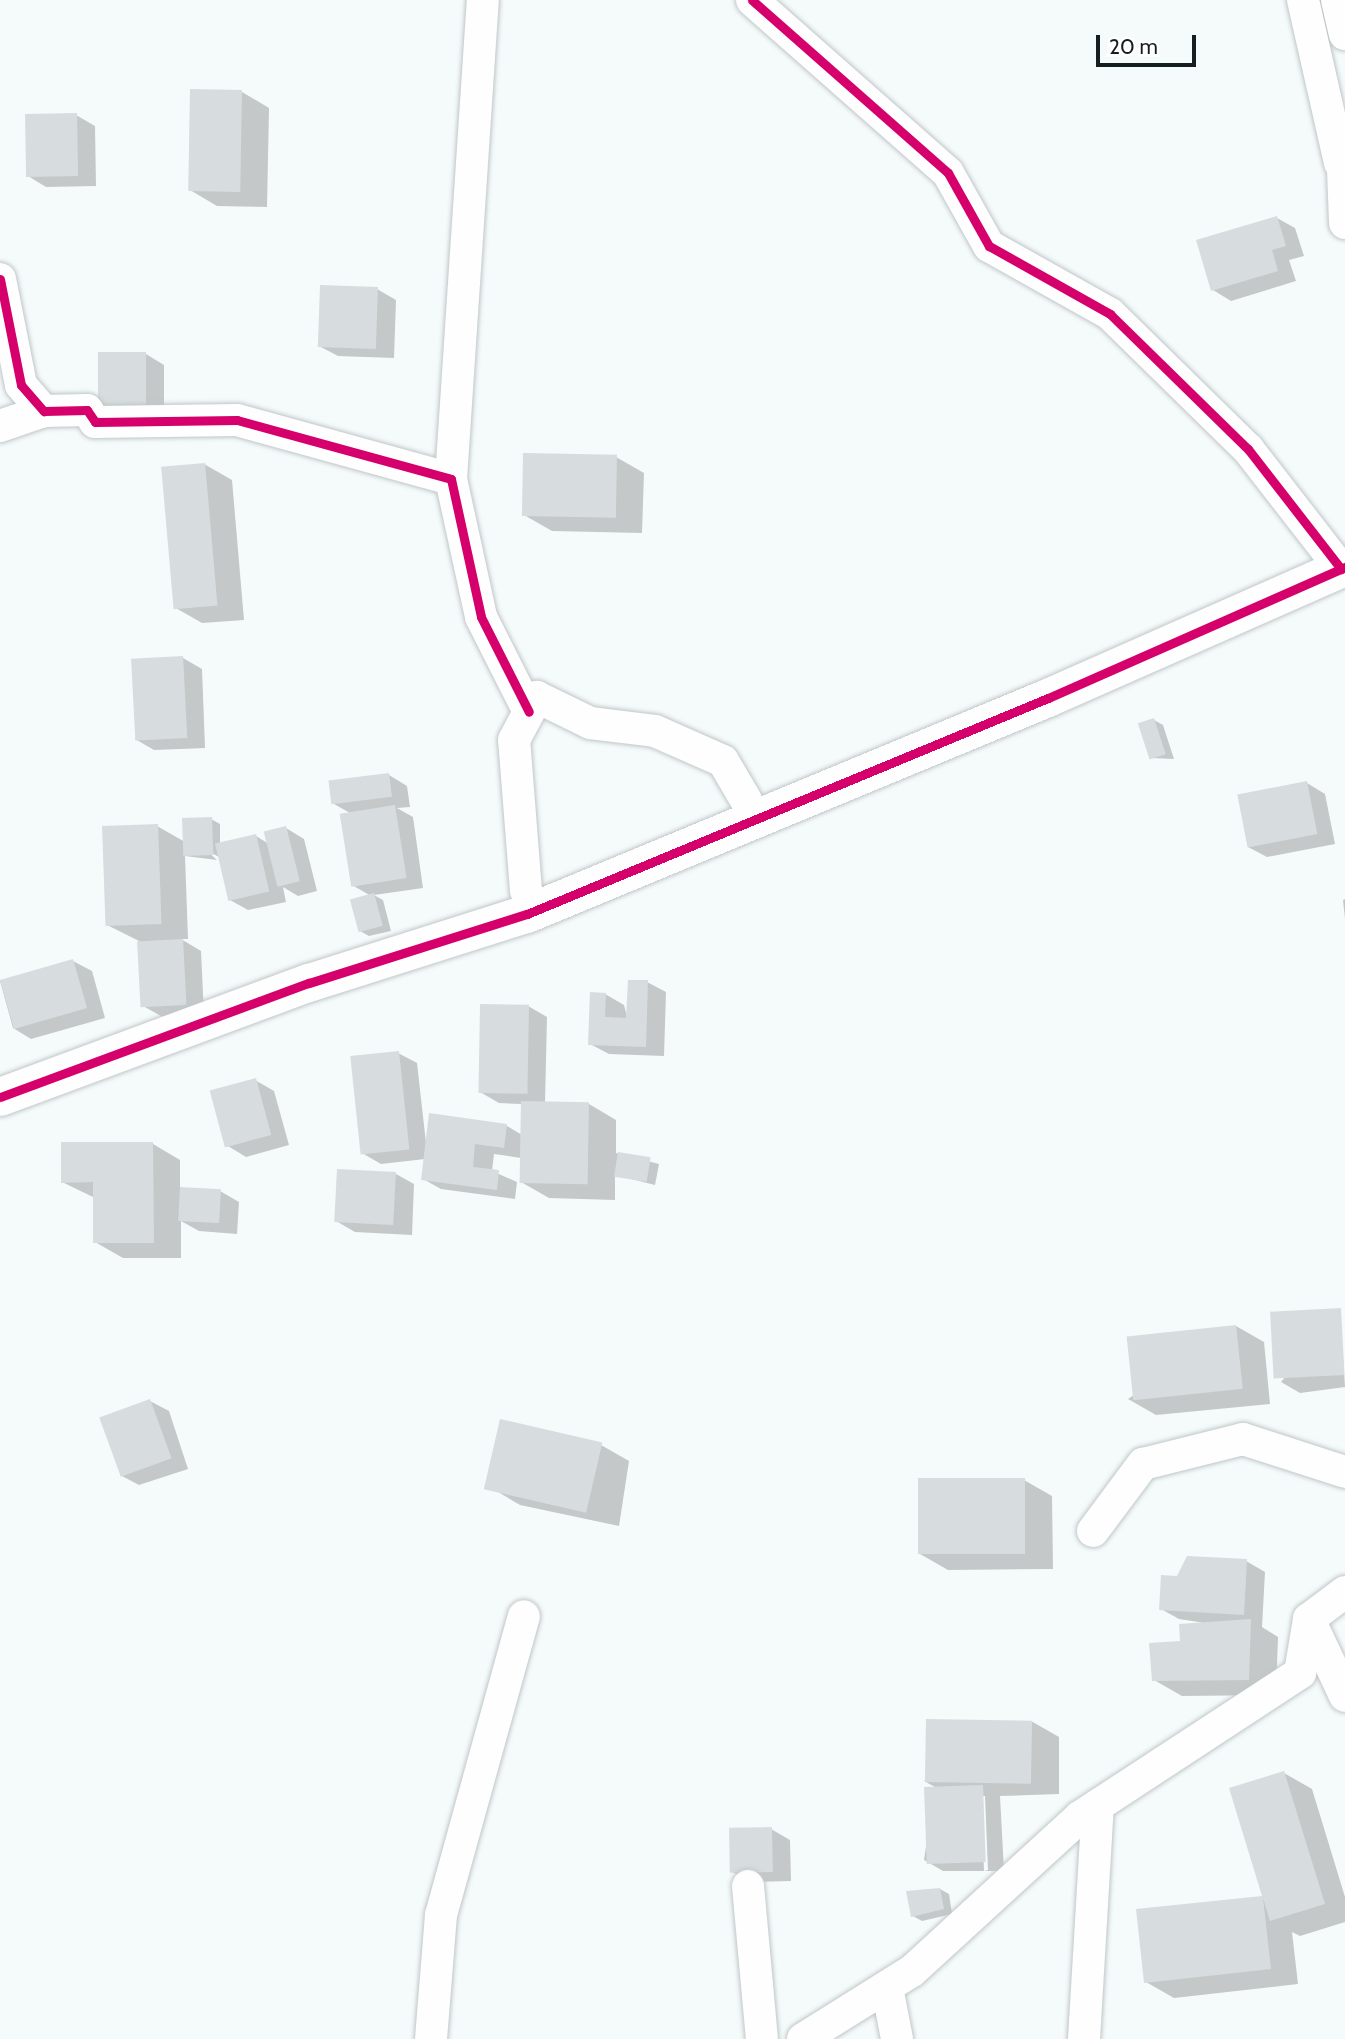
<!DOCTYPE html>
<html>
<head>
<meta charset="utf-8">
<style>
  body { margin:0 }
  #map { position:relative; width:1345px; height:2039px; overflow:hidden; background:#f5fafb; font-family:Cabin,sans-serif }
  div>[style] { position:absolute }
  .shadow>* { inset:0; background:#0003 }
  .building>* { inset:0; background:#d7ddde; transform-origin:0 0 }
  .roads { filter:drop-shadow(0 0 2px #c0c7c8) drop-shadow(0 0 2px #c0c7c8) }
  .street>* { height:32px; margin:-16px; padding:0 16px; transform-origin:16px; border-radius:16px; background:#fefefe }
  .secondary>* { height:38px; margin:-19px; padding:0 19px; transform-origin:19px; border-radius:19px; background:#fefefe }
  .cycleway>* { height:9px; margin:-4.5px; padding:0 4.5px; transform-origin:4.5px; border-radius:4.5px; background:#d6006c }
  span { translate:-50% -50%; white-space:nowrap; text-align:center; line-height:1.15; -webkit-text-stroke:6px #fff; paint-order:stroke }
  .scale { position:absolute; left:1096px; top:35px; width:100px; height:32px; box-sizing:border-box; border:4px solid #161f20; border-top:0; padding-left:9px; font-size:21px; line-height:24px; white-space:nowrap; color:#161f20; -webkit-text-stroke:5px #fff; paint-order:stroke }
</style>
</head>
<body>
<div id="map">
  <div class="shadow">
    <div style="clip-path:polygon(242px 92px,269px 108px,267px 207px,217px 206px,190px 190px)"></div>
    <div style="clip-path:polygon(76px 115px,95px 126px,96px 186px,46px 187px,28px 176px)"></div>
    <div style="clip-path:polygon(1277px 218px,1295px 228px,1304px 256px,1289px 260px,1296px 281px,1231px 301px,1213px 290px)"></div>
    <div style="clip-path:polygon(377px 289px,396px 300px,394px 358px,338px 356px,319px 346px)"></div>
    <div style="clip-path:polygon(146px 354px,164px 365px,164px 415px,119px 415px,100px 404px)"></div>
    <div style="clip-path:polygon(616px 457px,644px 473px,642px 533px,552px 531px,524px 515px)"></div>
    <div style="clip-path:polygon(204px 464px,232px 480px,244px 620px,202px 623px,174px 607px)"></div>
    <div style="clip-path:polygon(183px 658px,202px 669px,205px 748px,154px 750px,135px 739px)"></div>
    <div style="clip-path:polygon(1154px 720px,1163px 725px,1174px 759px,1151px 758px)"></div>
    <div style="clip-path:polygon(389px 775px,407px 786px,410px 807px,397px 808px,413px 817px,423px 888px,374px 895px,383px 900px,391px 931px,369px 936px,360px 931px,371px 896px,352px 885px,350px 813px,334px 804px)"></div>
    <div style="clip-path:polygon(1307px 783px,1325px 794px,1335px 844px,1267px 857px,1248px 847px)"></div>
    <div style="clip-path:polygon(211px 819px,220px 824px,220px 843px,256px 836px,269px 844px,286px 828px,304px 839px,317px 891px,298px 896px,283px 887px,286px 902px,248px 910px,230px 900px,221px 858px,206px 850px,217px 860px,185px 856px,188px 939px,181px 939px,201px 951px,204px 1015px,161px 1016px,143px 1006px,139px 941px,107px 925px,157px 826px,185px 842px)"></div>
    <div style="clip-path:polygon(1345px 899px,1345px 919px,1343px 900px)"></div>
    <div style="clip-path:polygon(73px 961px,92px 971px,105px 1018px,31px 1039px,13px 1028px,0 981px)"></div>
    <div style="clip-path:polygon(647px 982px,666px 992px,664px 1056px,609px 1054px,590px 1044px,605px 994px,624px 1005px,628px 1020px)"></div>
    <div style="clip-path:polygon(528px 1006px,547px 1017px,545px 1103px,589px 1104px,616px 1120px,616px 1153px,659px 1164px,655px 1185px,615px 1175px,615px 1200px,549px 1198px,521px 1182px,521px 1158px,494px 1154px,492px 1171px,517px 1182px,515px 1199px,441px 1189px,423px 1179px,425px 1159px,381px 1164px,362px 1153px,398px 1053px,417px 1063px,426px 1143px,507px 1126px,522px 1135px,522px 1104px,499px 1103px,480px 1092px)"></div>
    <div style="clip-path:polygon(255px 1080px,274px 1091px,289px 1145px,246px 1157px,228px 1146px)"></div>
    <div style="clip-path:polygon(153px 1144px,180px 1160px,180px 1189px,220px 1191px,239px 1202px,237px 1234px,199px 1231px,181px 1221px,181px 1258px,123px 1258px,95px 1242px,95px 1198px,62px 1182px)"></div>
    <div style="clip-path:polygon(396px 1174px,414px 1184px,412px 1235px,355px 1232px,336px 1221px)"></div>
    <div style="clip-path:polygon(1340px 1310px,1345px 1387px,1300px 1393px,1281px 1382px)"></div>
    <div style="clip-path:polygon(1236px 1326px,1264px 1342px,1270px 1404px,1156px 1415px,1128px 1399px)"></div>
    <div style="clip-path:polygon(150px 1401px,169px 1411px,188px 1469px,139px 1485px,120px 1475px)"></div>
    <div style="clip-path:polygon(601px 1445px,629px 1461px,619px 1526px,520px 1505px,493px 1489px)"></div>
    <div style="clip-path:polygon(1024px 1480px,1052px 1496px,1053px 1569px,948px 1570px,920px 1554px)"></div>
    <div style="clip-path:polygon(1246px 1561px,1265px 1572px,1262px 1627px,1278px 1637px,1276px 1695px,1182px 1696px,1154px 1680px,1182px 1643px,1211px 1624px,1179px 1619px,1161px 1609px,1178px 1578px)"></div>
    <div style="clip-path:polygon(evenodd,1031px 1721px,1059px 1737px,1059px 1794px,1000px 1796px,1004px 1871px,943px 1871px,924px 1860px,935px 1787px,924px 1781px,1031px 1721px,981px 1796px,985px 1796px,988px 1870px,984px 1871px,981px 1796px)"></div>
    <div style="clip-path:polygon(1284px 1773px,1312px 1789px,1345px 1897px,1345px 1922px,1300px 1936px,1292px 1932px,1298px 1984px,1174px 1998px,1146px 1982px,1138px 1911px,1265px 1897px)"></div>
    <div style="clip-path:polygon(771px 1829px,790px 1840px,791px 1881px,750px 1882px,731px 1871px)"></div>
    <div style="clip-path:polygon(940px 1889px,949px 1894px,952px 1914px,922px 1921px,913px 1916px)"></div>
  </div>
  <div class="building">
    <div style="left:190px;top:89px;width:52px;height:102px;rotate:1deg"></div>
    <div style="left:77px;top:113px;width:63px;height:52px;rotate:89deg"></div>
    <div style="clip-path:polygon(1277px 216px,1286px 246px,1272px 250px,1278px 271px,1211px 291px,1196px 240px)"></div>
    <div style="left:320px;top:285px;width:58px;height:62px;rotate:2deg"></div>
    <div style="left:98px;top:352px;width:48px;height:53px"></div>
    <div style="left:523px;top:453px;width:94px;height:63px;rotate:1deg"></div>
    <div style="left:205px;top:463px;width:143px;height:44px;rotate:85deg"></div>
    <div style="left:183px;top:656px;width:82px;height:52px;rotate:87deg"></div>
    <div style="left:1154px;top:718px;width:38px;height:17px;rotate:72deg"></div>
    <div style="left:389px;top:773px;width:24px;height:61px;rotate:83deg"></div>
    <div style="left:1307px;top:781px;width:54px;height:71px;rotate:79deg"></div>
    <div style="left:395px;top:805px;width:74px;height:56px;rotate:81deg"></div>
    <div style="left:212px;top:817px;width:38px;height:30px;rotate:88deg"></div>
    <div style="left:158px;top:824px;width:100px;height:56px;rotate:88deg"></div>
    <div style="left:286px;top:826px;width:57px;height:23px;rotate:76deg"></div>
    <div style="left:256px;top:834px;width:59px;height:42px;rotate:77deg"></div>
    <div style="left:374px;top:893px;width:34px;height:25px;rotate:75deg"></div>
    <div style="left:183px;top:939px;width:66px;height:46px;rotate:87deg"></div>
    <div style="left:73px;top:959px;width:51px;height:76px;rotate:74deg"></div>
    <div style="clip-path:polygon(628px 980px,648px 980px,646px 1047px,588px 1045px,590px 992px,606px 993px,605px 1017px,626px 1018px)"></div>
    <div style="left:480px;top:1004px;width:49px;height:89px;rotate:1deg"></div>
    <div style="left:399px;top:1051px;width:99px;height:49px;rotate:84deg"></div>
    <div style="left:256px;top:1078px;width:59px;height:48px;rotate:75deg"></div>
    <div style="left:521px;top:1101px;width:68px;height:82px;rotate:1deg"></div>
    <div style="clip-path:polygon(429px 1113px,507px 1124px,504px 1148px,475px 1144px,473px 1167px,499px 1170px,497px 1190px,421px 1180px)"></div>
    <div style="clip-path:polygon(61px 1142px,153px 1142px,154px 1243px,93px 1243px,93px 1182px,61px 1183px)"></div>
    <div style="left:618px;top:1152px;width:33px;height:25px;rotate:9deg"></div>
    <div style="left:337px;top:1169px;width:59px;height:53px;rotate:3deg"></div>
    <div style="left:180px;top:1187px;width:41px;height:34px;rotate:3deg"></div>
    <div style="left:1341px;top:1308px;width:67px;height:71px;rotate:87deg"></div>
    <div style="left:1236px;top:1325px;width:64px;height:110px;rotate:84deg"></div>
    <div style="left:150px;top:1399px;width:63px;height:54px;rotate:70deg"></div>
    <div style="left:500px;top:1419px;width:105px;height:72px;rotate:13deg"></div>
    <div style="left:1025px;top:1478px;width:76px;height:107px;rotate:90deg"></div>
    <div style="clip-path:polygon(1187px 1556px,1247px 1559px,1244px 1615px,1159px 1610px,1161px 1575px,1177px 1576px)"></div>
    <div style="clip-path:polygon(1251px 1619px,1249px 1680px,1152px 1681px,1149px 1643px,1180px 1641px,1179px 1624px)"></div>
    <div style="left:926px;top:1719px;width:106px;height:63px;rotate:1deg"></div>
    <div style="clip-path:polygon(1284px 1771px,1325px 1904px,1270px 1921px,1263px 1898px,1271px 1969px,1144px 1983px,1136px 1909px,1262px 1896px,1229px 1788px)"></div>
    <div style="left:983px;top:1785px;width:77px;height:59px;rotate:88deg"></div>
    <div style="left:772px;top:1827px;width:45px;height:43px;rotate:89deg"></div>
    <div style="clip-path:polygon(940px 1888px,944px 1909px,911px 1917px,906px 1891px)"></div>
  </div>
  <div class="roads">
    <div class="street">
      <div style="left:752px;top:0;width:261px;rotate:41.4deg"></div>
      <div style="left:948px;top:173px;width:84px;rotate:60.7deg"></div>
      <div style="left:989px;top:246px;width:139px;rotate:29.3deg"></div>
      <div style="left:1110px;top:314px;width:193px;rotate:44.4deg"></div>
      <div style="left:1248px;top:449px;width:152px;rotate:52.2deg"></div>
      <div style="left:1303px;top:0;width:167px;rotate:77.2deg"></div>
      <div style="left:1337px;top:0;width:35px;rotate:77deg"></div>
      <div style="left:1342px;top:144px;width:79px;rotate:87.8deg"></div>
      <div style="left:0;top:279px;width:108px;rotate:78.8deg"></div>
      <div style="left:21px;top:385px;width:35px;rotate:49deg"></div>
      <div style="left:44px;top:411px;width:43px;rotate:-1.3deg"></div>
      <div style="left:87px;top:410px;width:14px;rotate:56deg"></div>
      <div style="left:95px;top:422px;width:142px;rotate:-0.8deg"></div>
      <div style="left:237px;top:420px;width:222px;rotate:15.4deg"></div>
      <div style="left:451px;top:479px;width:141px;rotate:77.7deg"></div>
      <div style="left:481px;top:617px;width:106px;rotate:63.2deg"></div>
      <div style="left:0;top:426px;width:46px;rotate:-18.8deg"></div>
      <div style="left:451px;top:479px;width:480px;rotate:-86.2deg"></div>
      <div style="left:526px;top:891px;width:151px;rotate:-94.5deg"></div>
      <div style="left:514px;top:740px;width:49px;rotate:-61.9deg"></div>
      <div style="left:537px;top:697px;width:59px;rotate:26.1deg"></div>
      <div style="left:590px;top:723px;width:65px;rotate:7deg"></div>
      <div style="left:655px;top:731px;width:74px;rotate:23.8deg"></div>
      <div style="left:723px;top:761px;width:45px;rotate:59.5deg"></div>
      <div style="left:1093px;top:1531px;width:84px;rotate:-53.3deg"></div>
      <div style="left:1143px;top:1464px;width:103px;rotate:-14deg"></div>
      <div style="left:1243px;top:1439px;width:107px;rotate:17.9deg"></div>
      <div style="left:1309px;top:1619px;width:85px;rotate:64.9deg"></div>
      <div style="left:748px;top:1886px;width:154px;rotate:84.8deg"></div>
      <div style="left:887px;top:1987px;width:53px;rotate:79.1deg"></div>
      <div style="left:431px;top:2039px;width:124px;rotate:-85.4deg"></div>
      <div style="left:441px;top:1915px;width:310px;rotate:-74.5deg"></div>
      <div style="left:803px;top:2039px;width:128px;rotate:-32deg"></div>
      <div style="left:912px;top:1971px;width:228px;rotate:-42.5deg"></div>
      <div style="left:1080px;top:1817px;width:263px;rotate:-33.2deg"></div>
      <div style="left:1300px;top:1673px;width:55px;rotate:-80.5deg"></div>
      <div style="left:1309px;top:1619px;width:45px;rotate:-36.9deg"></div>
      <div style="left:1084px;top:2039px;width:234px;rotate:-86.6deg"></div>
    </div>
    <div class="secondary">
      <div style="left:0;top:1097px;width:329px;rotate:-20.3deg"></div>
      <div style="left:309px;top:983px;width:229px;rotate:-17.6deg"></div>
      <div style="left:527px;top:914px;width:564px;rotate:-22.52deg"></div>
      <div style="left:1048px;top:698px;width:325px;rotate:-23.8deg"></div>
    </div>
  </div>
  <div class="cycleway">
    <div style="left:752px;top:0;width:261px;rotate:41.4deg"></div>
    <div style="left:948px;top:173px;width:84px;rotate:60.7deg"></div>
    <div style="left:989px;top:246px;width:139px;rotate:29.3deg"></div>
    <div style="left:1110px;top:314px;width:193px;rotate:44.4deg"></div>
    <div style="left:1248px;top:449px;width:152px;rotate:52.2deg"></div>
    <div style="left:0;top:279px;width:108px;rotate:78.8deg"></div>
    <div style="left:21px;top:385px;width:35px;rotate:49deg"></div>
    <div style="left:44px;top:411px;width:43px;rotate:-1.3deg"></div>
    <div style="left:87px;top:410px;width:14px;rotate:56deg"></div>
    <div style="left:95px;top:422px;width:142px;rotate:-0.8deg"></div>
    <div style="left:237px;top:420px;width:222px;rotate:15.4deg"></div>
    <div style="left:451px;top:479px;width:141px;rotate:77.7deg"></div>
    <div style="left:481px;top:617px;width:106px;rotate:63.2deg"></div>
    <div style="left:0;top:1097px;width:329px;rotate:-20.3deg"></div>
    <div style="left:309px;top:983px;width:229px;rotate:-17.6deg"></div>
    <div style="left:527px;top:914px;width:564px;rotate:-22.52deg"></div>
    <div style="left:1048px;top:698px;width:325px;rotate:-23.8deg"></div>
  </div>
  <div class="scale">20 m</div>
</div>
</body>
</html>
